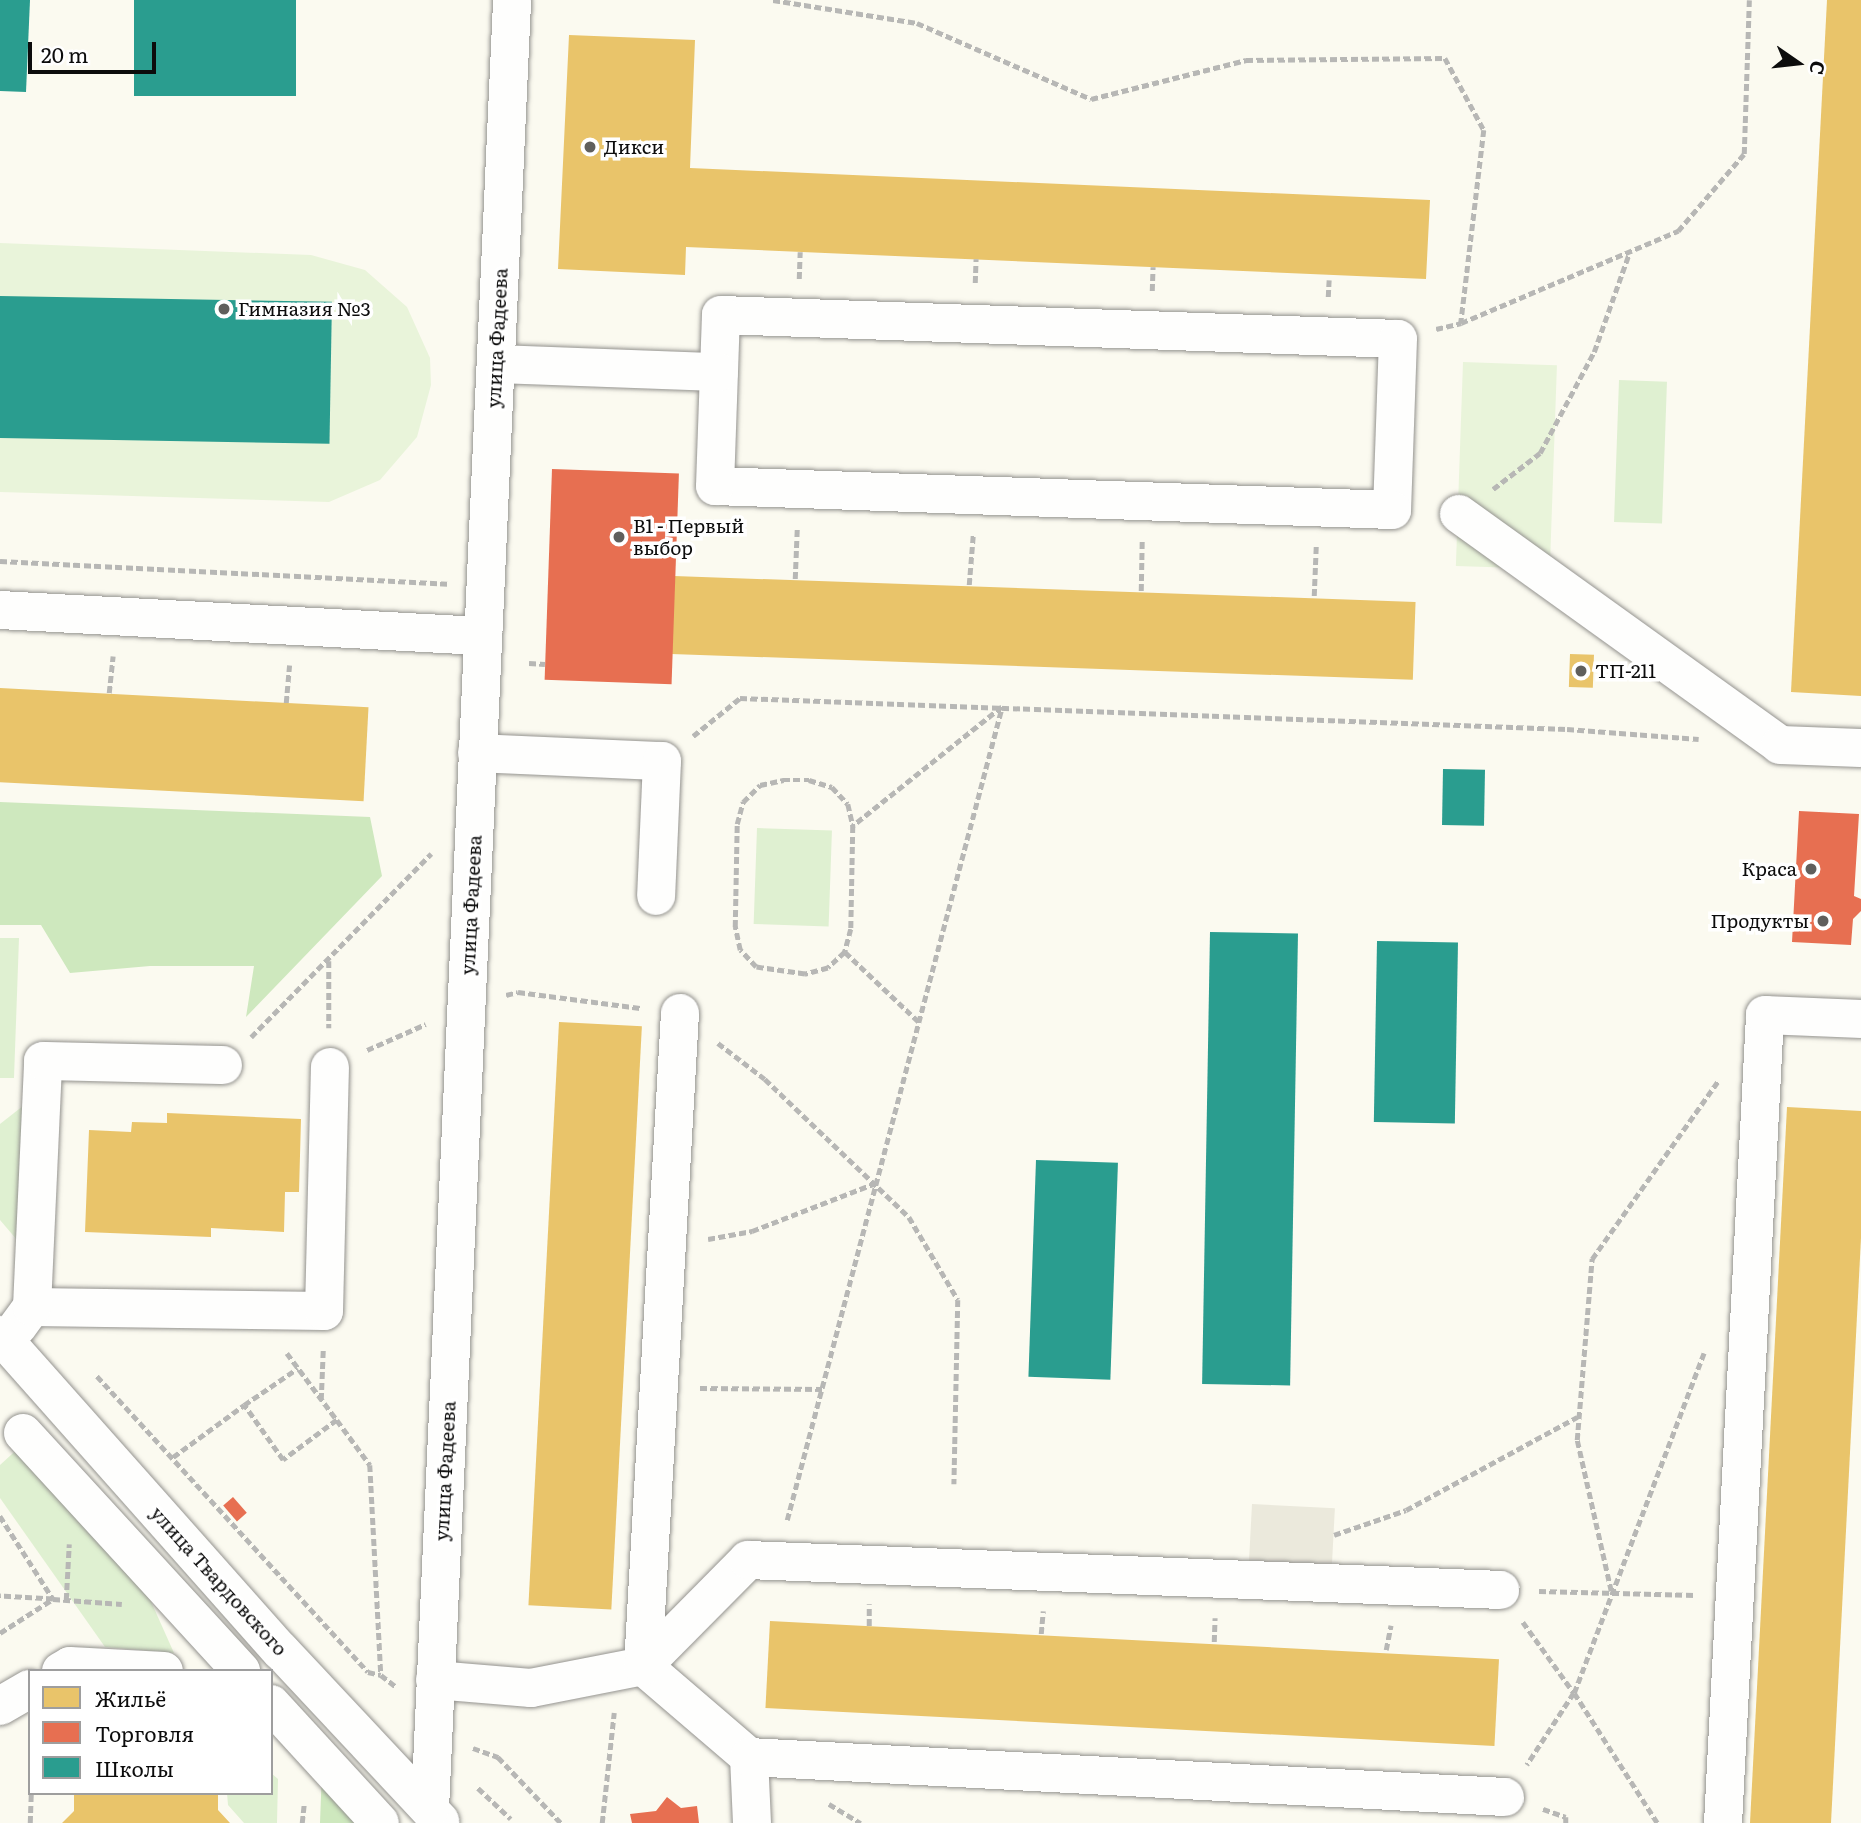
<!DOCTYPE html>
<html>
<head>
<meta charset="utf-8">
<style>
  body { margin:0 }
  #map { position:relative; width:1861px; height:1823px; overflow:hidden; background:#fbfaf0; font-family:Literata,serif }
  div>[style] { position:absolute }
  .green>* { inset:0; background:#dff0d1; transform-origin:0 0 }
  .forest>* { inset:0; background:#cee8be }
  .pitch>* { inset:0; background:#e9f4da; transform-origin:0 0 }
  .plaza>* { inset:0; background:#ebe9dc; transform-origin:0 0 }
  .homes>* { inset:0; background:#e9c46a; transform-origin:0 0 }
  .shops>* { inset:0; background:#e76f51; transform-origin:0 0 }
  .schools>* { inset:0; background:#2a9d8f; transform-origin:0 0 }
  .path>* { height:4.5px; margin-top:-2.25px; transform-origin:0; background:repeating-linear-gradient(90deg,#b7b7b5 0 7px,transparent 0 10.5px) }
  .roads { filter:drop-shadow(0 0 2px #94938f) drop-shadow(0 0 2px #94938f) }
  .minor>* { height:38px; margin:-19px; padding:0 19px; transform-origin:19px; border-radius:19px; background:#fefefd }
  .dots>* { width:19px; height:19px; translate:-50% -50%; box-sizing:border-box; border:4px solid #fff; border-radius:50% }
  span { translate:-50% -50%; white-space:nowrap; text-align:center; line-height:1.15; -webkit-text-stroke:7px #fff; paint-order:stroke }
  .poi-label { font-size:19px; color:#0c0c0c }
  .left { translate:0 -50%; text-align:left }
  .right { translate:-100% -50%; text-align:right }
  .street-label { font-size:19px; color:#0c0c0c }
  .legend { position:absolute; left:28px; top:1669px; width:245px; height:126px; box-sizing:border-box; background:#fff; border:2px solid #9e9e9e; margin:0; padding:9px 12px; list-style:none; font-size:21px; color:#0c0c0c }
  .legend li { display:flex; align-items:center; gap:14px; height:35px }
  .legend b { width:35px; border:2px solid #9e9e9e }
  .north { position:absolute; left:1763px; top:28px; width:70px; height:70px; -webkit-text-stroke:5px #fff; paint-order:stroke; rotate:104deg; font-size:19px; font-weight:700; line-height:28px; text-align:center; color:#0c0c0c }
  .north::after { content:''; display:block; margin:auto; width:24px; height:32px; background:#0c0c0c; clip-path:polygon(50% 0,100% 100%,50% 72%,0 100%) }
  .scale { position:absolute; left:28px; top:42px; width:128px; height:32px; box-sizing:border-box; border:4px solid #0c0c0c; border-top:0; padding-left:9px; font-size:21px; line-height:24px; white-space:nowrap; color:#0c0c0c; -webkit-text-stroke:5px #fff; paint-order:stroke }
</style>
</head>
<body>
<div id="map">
  <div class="green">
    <div style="left:1619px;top:380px;width:48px;height:142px;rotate:2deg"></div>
    <div style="left:757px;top:828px;width:75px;height:96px;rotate:2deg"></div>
    <div style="clip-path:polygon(0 938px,19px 938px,14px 1078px,0 1078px)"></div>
    <div style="clip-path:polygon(28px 1102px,23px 1247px,0 1220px,0 1124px)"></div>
    <div style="clip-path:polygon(23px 1444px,136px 1568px,174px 1653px,105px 1647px,0 1498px,0 1465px)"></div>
    <div style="clip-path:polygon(271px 1773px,278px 1779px,277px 1823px,244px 1823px,228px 1805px,227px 1793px,271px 1793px)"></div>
  </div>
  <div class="forest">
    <div style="clip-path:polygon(0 802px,370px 817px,382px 876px,246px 1017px,254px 966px,150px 966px,70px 973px,41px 925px,0 925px)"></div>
    <div style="clip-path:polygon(322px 1769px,370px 1823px,320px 1823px)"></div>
  </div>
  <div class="pitch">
    <div style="clip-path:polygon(0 243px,311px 255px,365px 270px,407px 307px,430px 358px,431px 385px,417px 437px,380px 480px,329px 502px,0 492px)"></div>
    <div style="left:1463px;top:362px;width:94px;height:204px;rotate:2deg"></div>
  </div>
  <div class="plaza">
    <div style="left:1252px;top:1504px;width:83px;height:59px;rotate:3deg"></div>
  </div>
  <div class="homes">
    <div style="clip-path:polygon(1827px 0,1861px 0,1861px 696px,1791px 692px)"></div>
    <div style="clip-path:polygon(569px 35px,695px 40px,690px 168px,1430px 200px,1426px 279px,686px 247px,685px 275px,558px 269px)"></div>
    <div style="left:674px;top:576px;width:742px;height:78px;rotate:2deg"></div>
    <div style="left:1570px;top:654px;width:24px;height:33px;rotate:2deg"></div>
    <div style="left:0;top:688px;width:369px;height:94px;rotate:3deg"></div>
    <div style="left:559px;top:1022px;width:83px;height:584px;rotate:3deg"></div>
    <div style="clip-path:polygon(1787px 1107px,1861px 1111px,1861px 1238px,1831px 1823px,1750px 1823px)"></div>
    <div style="clip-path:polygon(167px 1113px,301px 1119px,299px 1192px,285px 1192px,284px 1232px,211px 1228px,211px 1237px,85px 1232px,89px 1130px,131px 1132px,132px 1122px,167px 1123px)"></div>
    <div style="left:770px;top:1621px;width:730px;height:87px;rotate:3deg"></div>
    <div style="clip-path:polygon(74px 1793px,218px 1793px,218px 1810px,230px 1823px,62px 1823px,74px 1811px)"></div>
  </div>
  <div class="shops">
    <div style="left:552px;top:469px;width:127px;height:211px;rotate:2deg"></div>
    <div style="clip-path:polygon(1799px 811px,1859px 814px,1854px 896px,1861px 899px,1861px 911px,1853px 919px,1851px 945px,1792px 942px)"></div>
    <div style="left:233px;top:1497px;width:21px;height:13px;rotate:49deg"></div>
    <div style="clip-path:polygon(667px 1797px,681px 1808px,697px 1806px,699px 1823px,632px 1823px,630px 1814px,656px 1811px)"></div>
  </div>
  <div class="schools">
    <div style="clip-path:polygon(0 0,30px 0,26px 92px,0 91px)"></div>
    <div style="left:134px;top:0;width:162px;height:96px"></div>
    <div style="left:0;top:296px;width:332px;height:142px;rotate:1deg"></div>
    <div style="left:1443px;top:769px;width:42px;height:56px;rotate:1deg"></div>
    <div style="left:1210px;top:932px;width:88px;height:452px;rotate:1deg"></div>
    <div style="left:1377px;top:941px;width:81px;height:181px;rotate:1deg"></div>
    <div style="left:1036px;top:1160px;width:82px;height:217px;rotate:2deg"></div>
  </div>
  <div class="path">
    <div style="left:773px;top:0;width:146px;rotate:9.1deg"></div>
    <div style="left:917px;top:23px;width:190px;rotate:23.6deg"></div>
    <div style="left:1091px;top:99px;width:160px;rotate:-14.1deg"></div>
    <div style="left:1246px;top:60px;width:199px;rotate:-0.6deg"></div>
    <div style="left:1445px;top:58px;width:82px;rotate:61.6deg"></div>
    <div style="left:1484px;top:130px;width:194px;rotate:96.8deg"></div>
    <div style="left:799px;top:279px;width:27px;rotate:-88deg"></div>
    <div style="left:975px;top:283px;width:24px;rotate:-88deg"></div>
    <div style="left:1152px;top:291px;width:24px;rotate:-88deg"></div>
    <div style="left:1328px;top:297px;width:17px;rotate:-87deg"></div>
    <div style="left:1436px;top:329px;width:26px;rotate:-13deg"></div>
    <div style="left:1461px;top:323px;width:236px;rotate:-23deg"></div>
    <div style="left:1678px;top:231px;width:101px;rotate:-49.4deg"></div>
    <div style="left:1744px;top:154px;width:154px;rotate:-88.1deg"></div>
    <div style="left:1493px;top:489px;width:59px;rotate:-37.5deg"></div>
    <div style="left:1540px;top:453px;width:115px;rotate:-61.9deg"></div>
    <div style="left:1594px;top:352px;width:107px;rotate:-70.4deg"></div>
    <div style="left:0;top:561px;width:448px;rotate:2.9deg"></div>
    <div style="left:795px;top:579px;width:50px;rotate:-87.7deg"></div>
    <div style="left:969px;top:585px;width:50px;rotate:-85.4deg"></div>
    <div style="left:1141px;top:591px;width:51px;rotate:-88.9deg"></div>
    <div style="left:1314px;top:596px;width:50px;rotate:-87.7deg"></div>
    <div style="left:529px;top:663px;width:16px;rotate:4deg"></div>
    <div style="left:109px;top:693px;width:37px;rotate:-84deg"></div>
    <div style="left:286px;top:703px;width:38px;rotate:-85deg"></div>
    <div style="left:693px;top:736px;width:60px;rotate:-39deg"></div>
    <div style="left:740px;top:698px;width:828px;rotate:2.15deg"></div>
    <div style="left:1567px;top:729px;width:132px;rotate:4.3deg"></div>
    <div style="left:783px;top:780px;width:26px"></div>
    <div style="left:809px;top:780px;width:24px;rotate:17deg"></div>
    <div style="left:832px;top:787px;width:23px;rotate:47deg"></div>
    <div style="left:848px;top:804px;width:23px;rotate:77deg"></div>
    <div style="left:853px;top:826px;width:103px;rotate:91.1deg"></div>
    <div style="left:851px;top:929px;width:24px;rotate:105deg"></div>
    <div style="left:845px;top:952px;width:23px;rotate:137deg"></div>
    <div style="left:828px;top:968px;width:24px;rotate:165deg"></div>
    <div style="left:805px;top:974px;width:49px;rotate:-171.9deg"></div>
    <div style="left:756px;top:967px;width:23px;rotate:-133deg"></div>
    <div style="left:740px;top:950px;width:24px;rotate:-102deg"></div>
    <div style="left:735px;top:927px;width:103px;rotate:-88.9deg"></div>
    <div style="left:737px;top:824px;width:23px;rotate:-75deg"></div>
    <div style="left:743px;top:802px;width:24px;rotate:-45deg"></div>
    <div style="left:760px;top:785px;width:24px;rotate:-12deg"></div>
    <div style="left:845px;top:952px;width:102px;rotate:43.4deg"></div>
    <div style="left:329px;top:961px;width:67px;rotate:90deg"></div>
    <div style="left:506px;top:995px;width:12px;rotate:-14deg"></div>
    <div style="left:518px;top:992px;width:123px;rotate:7.5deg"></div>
    <div style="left:251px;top:1037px;width:257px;rotate:-45.5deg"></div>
    <div style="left:718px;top:1043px;width:59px;rotate:37.5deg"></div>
    <div style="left:765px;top:1079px;width:199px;rotate:43.8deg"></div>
    <div style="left:909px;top:1217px;width:96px;rotate:59.4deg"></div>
    <div style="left:958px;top:1300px;width:184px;rotate:91.2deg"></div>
    <div style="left:367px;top:1050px;width:64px;rotate:-23.8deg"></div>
    <div style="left:708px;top:1239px;width:45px;rotate:-10.3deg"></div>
    <div style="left:752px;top:1231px;width:133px;rotate:-21.2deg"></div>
    <div style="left:287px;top:1353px;width:84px;rotate:53.3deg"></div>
    <div style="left:337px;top:1420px;width:67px;rotate:143.5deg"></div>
    <div style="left:283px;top:1460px;width:67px;rotate:-125.3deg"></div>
    <div style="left:244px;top:1405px;width:65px;rotate:-34.4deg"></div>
    <div style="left:97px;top:1376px;width:401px;rotate:47.5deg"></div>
    <div style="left:368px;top:1672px;width:13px;rotate:13deg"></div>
    <div style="left:381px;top:1675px;width:18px;rotate:38deg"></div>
    <div style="left:700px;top:1388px;width:122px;rotate:0.5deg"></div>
    <div style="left:321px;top:1400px;width:50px;rotate:-87.7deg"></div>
    <div style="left:337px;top:1420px;width:56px;rotate:53.7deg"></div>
    <div style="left:370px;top:1465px;width:209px;rotate:87deg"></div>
    <div style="left:173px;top:1457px;width:88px;rotate:-36.2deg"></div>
    <div style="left:0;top:1516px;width:98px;rotate:57.4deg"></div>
    <div style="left:53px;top:1599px;width:53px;rotate:-176.8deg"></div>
    <div style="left:787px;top:1520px;width:841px;rotate:-75.19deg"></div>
    <div style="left:1002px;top:707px;width:191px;rotate:141.4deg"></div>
    <div style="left:1334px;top:1535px;width:76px;rotate:-19.1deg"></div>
    <div style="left:1406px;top:1510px;width:195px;rotate:-28.5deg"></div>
    <div style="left:1539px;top:1591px;width:156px;rotate:1.5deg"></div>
    <div style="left:1611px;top:1591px;width:155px;rotate:-102.7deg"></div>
    <div style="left:1577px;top:1440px;width:182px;rotate:-85.3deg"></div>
    <div style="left:1592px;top:1259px;width:218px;rotate:-54.7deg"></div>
    <div style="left:66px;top:1600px;width:56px;rotate:-86.9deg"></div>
    <div style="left:1523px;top:1622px;width:87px;rotate:54.3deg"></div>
    <div style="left:1574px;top:1693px;width:86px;rotate:123.1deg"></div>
    <div style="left:869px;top:1626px;width:22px;rotate:-90deg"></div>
    <div style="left:0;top:1633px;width:63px;rotate:-32.7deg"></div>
    <div style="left:53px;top:1599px;width:69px;rotate:4.1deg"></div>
    <div style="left:1041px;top:1634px;width:23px;rotate:-85deg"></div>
    <div style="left:1214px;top:1642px;width:24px;rotate:-88deg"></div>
    <div style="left:1386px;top:1650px;width:25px;rotate:-79deg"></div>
    <div style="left:473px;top:1748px;width:27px;rotate:20deg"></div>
    <div style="left:498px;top:1757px;width:91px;rotate:46.3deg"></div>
    <div style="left:478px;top:1788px;width:45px;rotate:43.2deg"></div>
    <div style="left:829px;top:1804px;width:37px;rotate:31deg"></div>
    <div style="left:1543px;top:1809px;width:24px;rotate:19deg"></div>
    <div style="left:1566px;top:1817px;width:6px;rotate:90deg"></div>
    <div style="left:30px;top:1823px;width:30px;rotate:-88deg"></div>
    <div style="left:302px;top:1823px;width:20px;rotate:-84deg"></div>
    <div style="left:602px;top:1823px;width:111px;rotate:-83.8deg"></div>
    <div style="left:1657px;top:1823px;width:154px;rotate:-122.6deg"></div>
    <div style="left:1574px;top:1693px;width:364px;rotate:-69.1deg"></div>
  </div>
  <div class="roads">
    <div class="minor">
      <div style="left:721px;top:315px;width:677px;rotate:2.03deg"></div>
      <div style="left:1398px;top:339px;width:171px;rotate:92deg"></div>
      <div style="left:1392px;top:510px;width:677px;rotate:-177.97deg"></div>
      <div style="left:715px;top:486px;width:171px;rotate:-88deg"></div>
      <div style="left:496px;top:364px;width:223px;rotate:2.1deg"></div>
      <div style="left:1459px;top:514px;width:395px;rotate:35.7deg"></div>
      <div style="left:1780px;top:745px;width:81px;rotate:2.1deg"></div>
      <div style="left:0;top:610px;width:484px;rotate:3.1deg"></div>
      <div style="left:477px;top:753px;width:185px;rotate:2.5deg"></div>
      <div style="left:662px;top:761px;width:135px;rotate:92.5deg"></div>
      <div style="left:680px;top:1013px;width:654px;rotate:93.24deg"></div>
      <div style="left:643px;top:1666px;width:140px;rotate:40.6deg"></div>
      <div style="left:749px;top:1757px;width:66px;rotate:87.4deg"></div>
      <div style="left:32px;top:1307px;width:292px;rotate:0.8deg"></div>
      <div style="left:324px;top:1311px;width:244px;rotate:-88.6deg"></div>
      <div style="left:18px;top:1326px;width:24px;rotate:-54deg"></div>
      <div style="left:32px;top:1307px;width:246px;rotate:-87.4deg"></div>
      <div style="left:43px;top:1061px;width:180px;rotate:1.3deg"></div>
      <div style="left:0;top:1335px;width:423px;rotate:48.4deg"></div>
      <div style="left:281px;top:1651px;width:233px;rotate:46.9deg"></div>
      <div style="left:23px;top:1433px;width:323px;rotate:47.5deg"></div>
      <div style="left:61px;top:1671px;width:10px;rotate:-29deg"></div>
      <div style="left:70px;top:1666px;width:94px;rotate:3deg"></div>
      <div style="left:435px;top:1680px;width:96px;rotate:4.8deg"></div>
      <div style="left:531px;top:1688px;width:114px;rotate:-11.1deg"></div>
      <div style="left:643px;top:1666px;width:149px;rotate:-45.3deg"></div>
      <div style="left:748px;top:1560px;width:753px;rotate:2.28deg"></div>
      <div style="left:271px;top:1704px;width:161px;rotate:47.5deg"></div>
      <div style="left:0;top:1706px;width:34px;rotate:-30deg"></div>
      <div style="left:749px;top:1757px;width:757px;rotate:3.03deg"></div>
      <div style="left:430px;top:1809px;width:1811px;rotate:-87.4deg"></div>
      <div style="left:1723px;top:1823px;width:809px;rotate:-87.02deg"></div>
      <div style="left:1765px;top:1015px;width:96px;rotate:2.4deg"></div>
    </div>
  </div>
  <div class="dots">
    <div style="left:590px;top:147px;background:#605f5c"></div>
    <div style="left:224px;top:309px;background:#605f5c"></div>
    <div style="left:619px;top:537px;background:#605f5c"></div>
    <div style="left:1581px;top:671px;background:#605f5c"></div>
    <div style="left:1811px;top:869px;background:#605f5c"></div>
    <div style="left:1823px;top:921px;background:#605f5c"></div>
  </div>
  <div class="poi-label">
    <span class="left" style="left:604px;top:147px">Дикси</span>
    <span class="left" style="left:238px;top:309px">Гимназия №3</span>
    <span class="left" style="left:633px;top:537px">В1 - Первый<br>выбор</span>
    <span class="left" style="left:1595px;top:671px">ТП-211</span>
    <span class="right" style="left:1797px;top:869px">Краса</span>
    <span class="right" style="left:1809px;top:921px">Продукты</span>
  </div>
  <div class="street-label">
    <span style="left:497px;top:338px;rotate:-87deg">улица Фадеева</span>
    <span style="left:471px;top:905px;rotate:-87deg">улица Фадеева</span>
    <span style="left:445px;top:1471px;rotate:-87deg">улица Фадеева</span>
    <span style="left:219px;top:1581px;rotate:48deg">улица Твардовского</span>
  </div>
  <ul class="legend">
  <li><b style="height:19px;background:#e9c46a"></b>Жильё</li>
  <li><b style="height:19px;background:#e76f51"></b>Торговля</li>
  <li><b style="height:19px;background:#2a9d8f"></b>Школы</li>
  </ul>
  <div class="north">С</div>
  <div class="scale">20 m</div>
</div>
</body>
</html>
